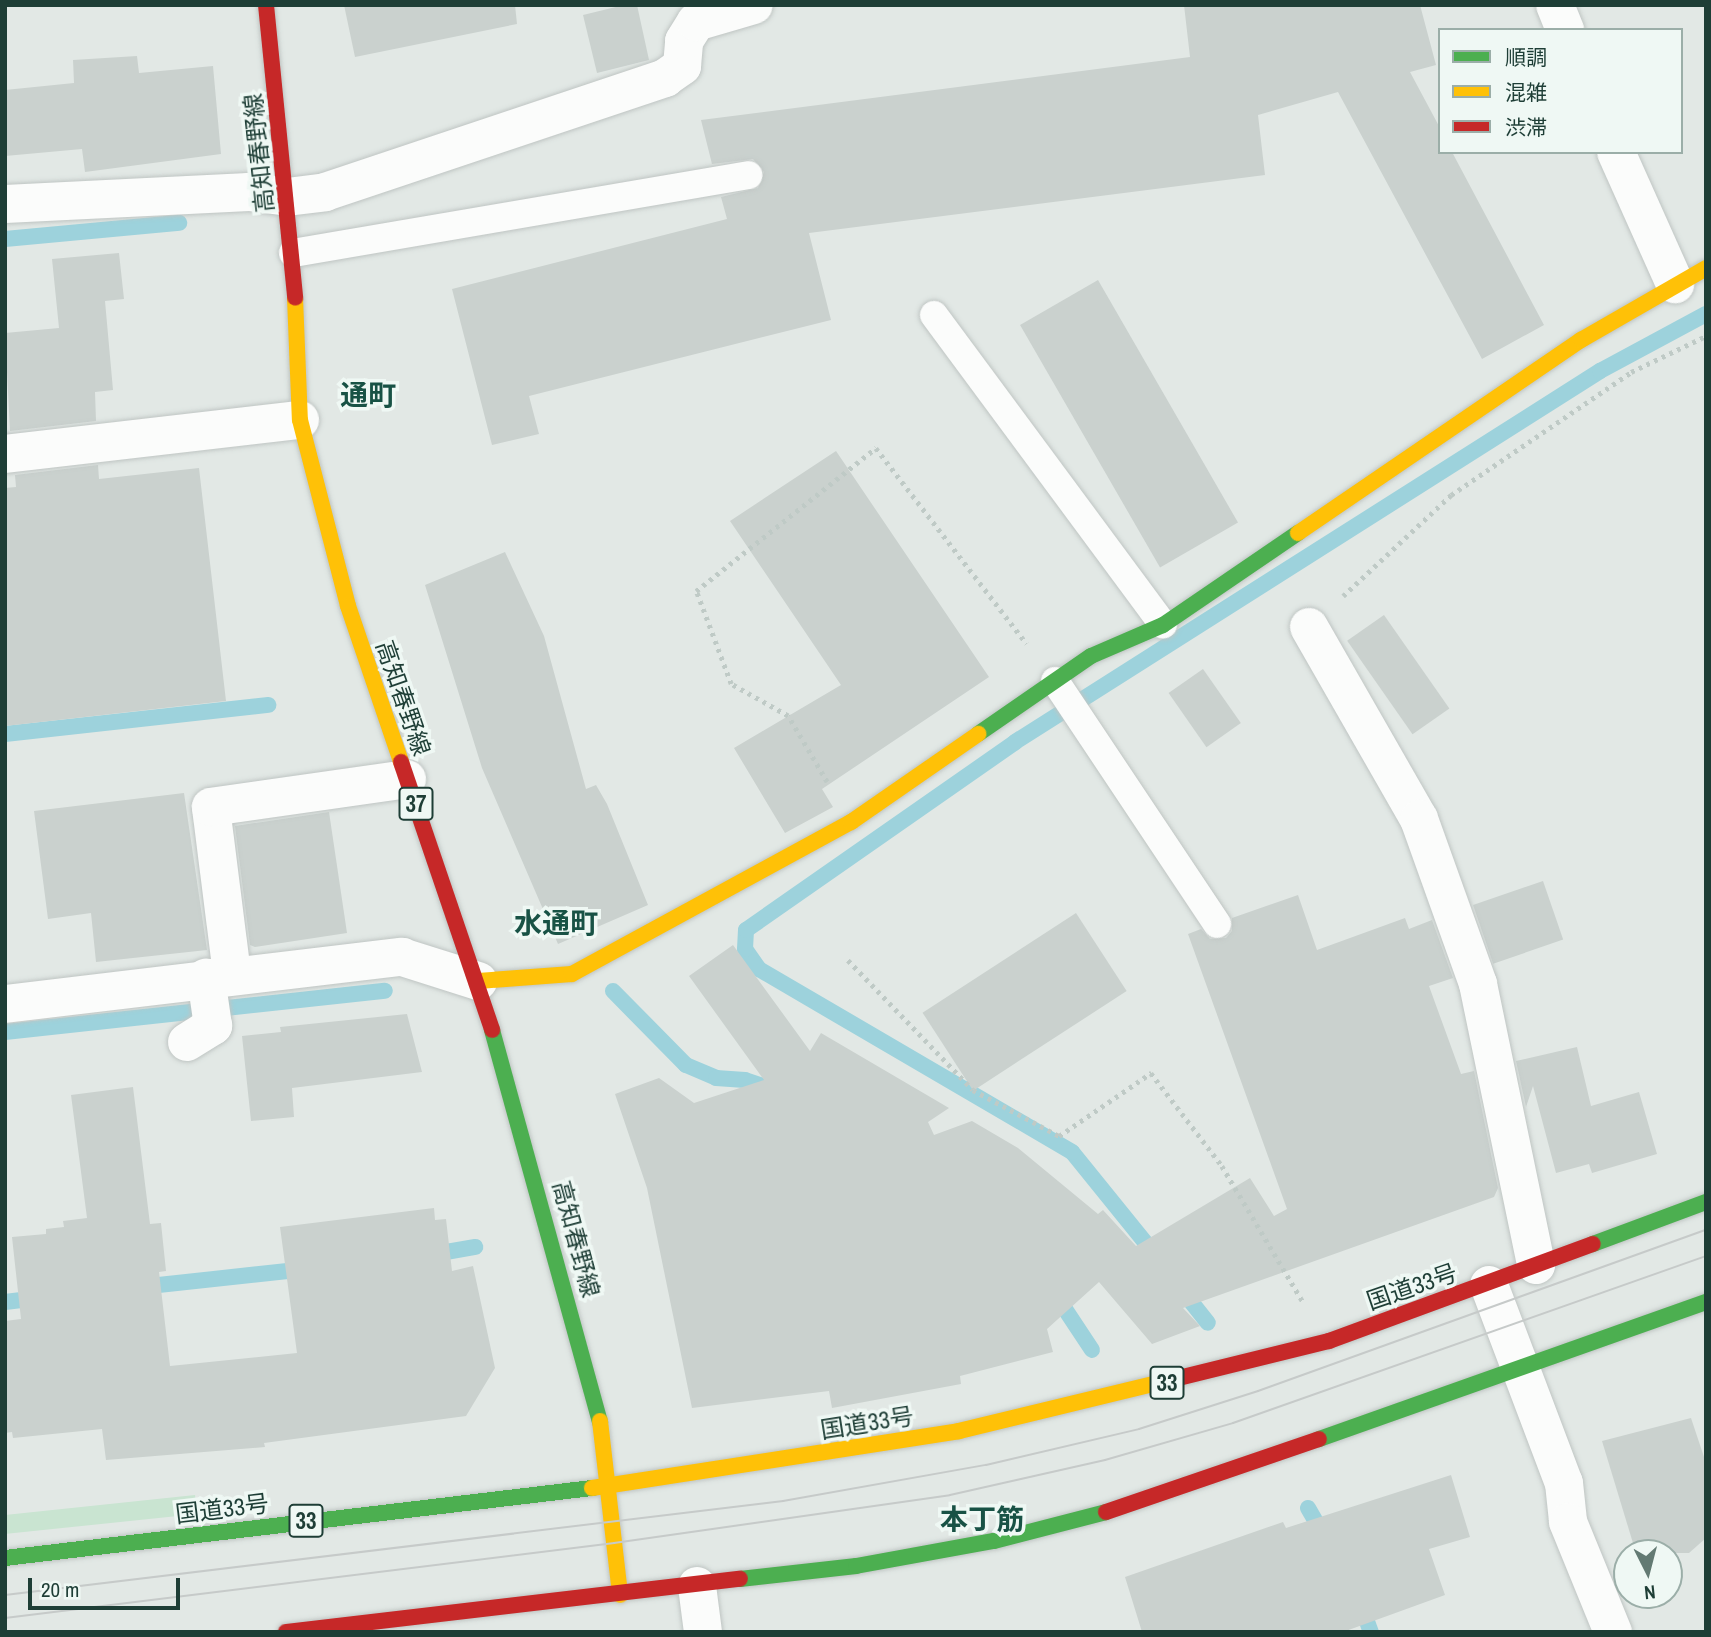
<!DOCTYPE html>
<html>
<head>
<meta charset="utf-8">
<style>
  body { margin:0 }
  #map { position:relative; width:1711px; height:1637px; overflow:hidden; background:#e2e8e5; font-family:"Archivo Narrow","Noto Sans JP",sans-serif }
  div>[style] { position:absolute }
  .green>* { inset:0; background:#c9e4d1; transform-origin:0 0 }
  .stream>* { height:16px; margin:-8px; padding:0 8px; transform-origin:8px; border-radius:8px; background:#9dd2dc }
  .building>* { inset:0; background:#cad1ce; transform-origin:0 0 }
  .path>* { height:4.5px; margin-top:-2.25px; transform-origin:0; background:repeating-linear-gradient(90deg,#bfcac6 0 3.5px,transparent 0 8.5px) }
  .roads { filter:drop-shadow(0 0 2px #bfc5c3) drop-shadow(0 0 2px #bfc5c3) }
  .lane>* { height:28px; margin:-14px; padding:0 14px; transform-origin:14px; border-radius:14px; background:#fbfcfb }
  .street>* { height:38px; margin:-19px; padding:0 19px; transform-origin:19px; border-radius:19px; background:#fbfcfb }
  .fast>* { height:16px; margin:-8px; padding:0 8px; transform-origin:8px; border-radius:8px; background:#4caf50 }
  .slow>* { height:16px; margin:-8px; padding:0 8px; transform-origin:8px; border-radius:8px; background:#ffc107 }
  .jam>* { height:16px; margin:-8px; padding:0 8px; transform-origin:8px; border-radius:8px; background:#c62828 }
  .tram>* { height:2px; margin:-1px; padding:0 1px; transform-origin:1px; border-radius:1px; background:#c6cac9 }
  span { translate:-50% -50%; white-space:nowrap; text-align:center; line-height:1.15; -webkit-text-stroke:7px #eff8f4; paint-order:stroke }
  .shield-label span { padding:2px 5px; background:#eff8f4; border:2px solid; border-radius:5px; -webkit-text-stroke-width:0 }
  .shield-label { font-size:23px; color:#1e3e36; font-weight:700 }
  .street-label { font-size:24px; color:#1e3e36 }
  .quarter-label { font-size:28px; color:#185245; font-weight:700 }
  .frame { position:absolute; inset:0; border:7px solid #1e3e36; pointer-events:none }
  .legend { position:absolute; left:1438px; top:28px; width:245px; height:126px; box-sizing:border-box; background:#eff8f4; border:2px solid #9baea8; margin:0; padding:9px 12px; list-style:none; font-size:21px; color:#1e3e36 }
  .legend li { display:flex; align-items:center; gap:14px; height:35px }
  .legend b { width:35px; border:2px solid #9baea8 }
  .north { position:absolute; left:1613px; top:1539px; width:70px; height:70px; box-sizing:border-box; background:#eff8f4; border:2px solid #9baea8; border-radius:50%; rotate:174deg; font-size:19px; font-weight:700; line-height:28px; text-align:center; color:#1e3e36 }
  .north::after { content:''; display:block; margin:auto; width:24px; height:32px; background:#637a73; clip-path:polygon(50% 0,100% 100%,50% 72%,0 100%) }
  .scale { position:absolute; left:28px; top:1578px; width:152px; height:32px; box-sizing:border-box; border:4px solid #1e3e36; border-top:0; padding-left:9px; font-size:21px; line-height:24px; white-space:nowrap; color:#1e3e36; -webkit-text-stroke:5px #eff8f4; paint-order:stroke }
</style>
</head>
<body>
<div id="map">
  <div class="green">
    <div style="left:195px;top:1495px;width:19px;height:191px;rotate:84deg"></div>
  </div>
  <div class="stream">
    <div style="left:5px;top:239px;width:175px;rotate:-5.3deg"></div>
    <div style="left:5px;top:734px;width:265px;rotate:-6.3deg"></div>
    <div style="left:613px;top:991px;width:104px;rotate:45.4deg"></div>
    <div style="left:686px;top:1065px;width:33px;rotate:23deg"></div>
    <div style="left:716px;top:1078px;width:29px;rotate:4deg"></div>
    <div style="left:745px;top:1080px;width:31px;rotate:19deg"></div>
    <div style="left:5px;top:1032px;width:382px;rotate:-6.2deg"></div>
    <div style="left:429px;top:1255px;width:47px;rotate:-9.9deg"></div>
    <div style="left:1157px;top:1257px;width:135px;rotate:-129deg"></div>
    <div style="left:1072px;top:1152px;width:363px;rotate:-149.7deg"></div>
    <div style="left:759px;top:969px;width:24px;rotate:-125deg"></div>
    <div style="left:745px;top:949px;width:19px;rotate:-87deg"></div>
    <div style="left:746px;top:930px;width:328px;rotate:-34.9deg"></div>
    <div style="left:1015px;top:742px;width:693px;rotate:-32.38deg"></div>
    <div style="left:1600px;top:371px;width:120px;rotate:-28.3deg"></div>
    <div style="left:140px;top:1287px;width:167px;rotate:-6.2deg"></div>
    <div style="left:1181px;top:1289px;width:43px;rotate:51.5deg"></div>
    <div style="left:1055px;top:1294px;width:67px;rotate:56.5deg"></div>
    <div style="left:5px;top:1302px;width:33px;rotate:-7deg"></div>
    <div style="left:1308px;top:1508px;width:32px;rotate:60deg"></div>
    <div style="left:1361px;top:1605px;width:29px;rotate:70deg"></div>
  </div>
  <div class="building">
    <div style="clip-path:polygon(344px 5px,515px 5px,517px 24px,355px 57px)"></div>
    <div style="clip-path:polygon(624px 5px,637px 5px,649px 60px,597px 73px,583px 15px)"></div>
    <div style="clip-path:polygon(1184px 5px,1420px 5px,1436px 65px,1410px 72px,1440px 128px,1440px 152px,1452px 152px,1544px 325px,1482px 359px,1338px 92px,1258px 115px,1265px 175px,809px 233px,831px 320px,529px 396px,539px 434px,492px 445px,452px 289px,727px 219px,721px 197px,758px 188px,764px 172px,753px 159px,712px 164px,701px 120px,1190px 57px)"></div>
    <div style="clip-path:polygon(137px 56px,139px 73px,213px 66px,221px 154px,85px 172px,82px 149px,5px 156px,5px 90px,74px 83px,73px 60px)"></div>
    <div style="clip-path:polygon(119px 253px,124px 299px,105px 301px,113px 390px,95px 392px,96px 421px,10px 431px,5px 333px,59px 328px,52px 259px)"></div>
    <div style="left:1098px;top:280px;width:280px;height:90px;rotate:60deg"></div>
    <div style="clip-path:polygon(836px 451px,989px 677px,822px 789px,833px 807px,785px 833px,734px 748px,841px 685px,730px 521px)"></div>
    <div style="clip-path:polygon(98px 465px,99px 479px,199px 468px,226px 701px,5px 726px,5px 488px,16px 487px,15px 475px)"></div>
    <div style="clip-path:polygon(505px 552px,544px 636px,586px 789px,596px 785px,607px 804px,648px 905px,558px 944px,482px 768px,425px 585px)"></div>
    <div style="left:1384px;top:615px;width:114px;height:45px;rotate:55deg"></div>
    <div style="left:1203px;top:669px;width:66px;height:42px;rotate:55deg"></div>
    <div style="clip-path:polygon(184px 793px,207px 950px,96px 962px,91px 913px,48px 919px,34px 811px)"></div>
    <div style="clip-path:polygon(329px 812px,347px 933px,255px 947px,250px 945px,235px 826px)"></div>
    <div style="left:1543px;top:881px;width:62px;height:74px;rotate:71deg"></div>
    <div style="clip-path:polygon(1298px 895px,1317px 950px,1405px 918px,1409px 929px,1432px 920px,1453px 978px,1429px 986px,1461px 1074px,1474px 1071px,1498px 1188px,1494px 1197px,1183px 1308px,1200px 1326px,1152px 1344px,1099px 1282px,1047px 1329px,1053px 1352px,960px 1376px,961px 1384px,832px 1408px,829px 1391px,692px 1408px,647px 1188px,615px 1094px,659px 1078px,694px 1103px,764px 1080px,689px 976px,733px 945px,810px 1051px,821px 1033px,949px 1108px,928px 1122px,934px 1135px,972px 1121px,1018px 1148px,1098px 1214px,1103px 1210px,1136px 1246px,1250px 1178px,1274px 1216px,1287px 1209px,1188px 934px,1201px 929px,1210px 939px,1226px 938px,1232px 931px,1232px 918px)"></div>
    <div style="left:1076px;top:913px;width:93px;height:183px;rotate:57deg"></div>
    <div style="clip-path:polygon(407px 1014px,422px 1072px,292px 1088px,294px 1117px,251px 1121px,242px 1036px,281px 1032px,280px 1027px)"></div>
    <div style="clip-path:polygon(1577px 1047px,1591px 1106px,1639px 1092px,1657px 1154px,1592px 1173px,1589px 1164px,1556px 1173px,1533px 1086px,1526px 1107px,1516px 1061px)"></div>
    <div style="clip-path:polygon(133px 1087px,150px 1224px,161px 1223px,166px 1271px,159px 1272px,170px 1366px,297px 1353px,280px 1227px,434px 1208px,435px 1220px,446px 1219px,452px 1271px,473px 1266px,495px 1368px,466px 1416px,264px 1443px,265px 1447px,106px 1460px,102px 1429px,13px 1438px,12px 1432px,5px 1433px,5px 1321px,21px 1319px,12px 1237px,46px 1234px,46px 1229px,64px 1227px,63px 1221px,87px 1218px,71px 1095px)"></div>
    <div style="clip-path:polygon(1691px 1418px,1706px 1463px,1706px 1538px,1689px 1553px,1636px 1553px,1602px 1441px)"></div>
    <div style="clip-path:polygon(1451px 1475px,1470px 1537px,1429px 1549px,1445px 1595px,1343px 1632px,1142px 1632px,1125px 1577px,1283px 1522px,1286px 1528px)"></div>
  </div>
  <div class="path">
    <div style="left:1343px;top:596px;width:148px;rotate:-43.1deg"></div>
    <div style="left:1451px;top:495px;width:218px;rotate:-34.3deg"></div>
    <div style="left:1631px;top:372px;width:83px;rotate:-25.6deg"></div>
    <div style="left:827px;top:782px;width:77px;rotate:-120.6deg"></div>
    <div style="left:788px;top:716px;width:65px;rotate:-150.7deg"></div>
    <div style="left:731px;top:684px;width:99px;rotate:-110.6deg"></div>
    <div style="left:696px;top:591px;width:230px;rotate:-38.5deg"></div>
    <div style="left:876px;top:448px;width:247px;rotate:52.4deg"></div>
    <div style="left:848px;top:960px;width:180px;rotate:46.1deg"></div>
    <div style="left:973px;top:1090px;width:98px;rotate:28.1deg"></div>
    <div style="left:1059px;top:1136px;width:112px;rotate:-34.4deg"></div>
    <div style="left:1151px;top:1073px;width:117px;rotate:52.6deg"></div>
    <div style="left:1222px;top:1166px;width:158px;rotate:59.2deg"></div>
  </div>
  <div class="roads">
    <div class="lane">
      <div style="left:293px;top:253px;width:462px;rotate:-9.7deg"></div>
      <div style="left:934px;top:315px;width:385px;rotate:53.5deg"></div>
      <div style="left:1055px;top:681px;width:292px;rotate:56.3deg"></div>
    </div>
    <div class="street">
      <div style="left:1555px;top:5px;width:27px;rotate:68deg"></div>
      <div style="left:1616px;top:152px;width:145px;rotate:65.9deg"></div>
      <div style="left:5px;top:204px;width:244px;rotate:-2.8deg"></div>
      <div style="left:249px;top:192px;width:38px;rotate:7deg"></div>
      <div style="left:287px;top:197px;width:38px;rotate:-7deg"></div>
      <div style="left:325px;top:192px;width:359px;rotate:-18.5deg"></div>
      <div style="left:665px;top:78px;width:21px;rotate:-35deg"></div>
      <div style="left:682px;top:66px;width:25px;rotate:-85deg"></div>
      <div style="left:684px;top:41px;width:22px;rotate:-58deg"></div>
      <div style="left:696px;top:22px;width:60px;rotate:-16.3deg"></div>
      <div style="left:5px;top:454px;width:297px;rotate:-6.6deg"></div>
      <div style="left:1309px;top:627px;width:221px;rotate:60.2deg"></div>
      <div style="left:1419px;top:819px;width:175px;rotate:70.3deg"></div>
      <div style="left:1478px;top:984px;width:287px;rotate:78.3deg"></div>
      <div style="left:232px;top:974px;width:168px;rotate:-97.2deg"></div>
      <div style="left:211px;top:807px;width:198px;rotate:-8.1deg"></div>
      <div style="left:5px;top:1004px;width:400px;rotate:-6.8deg"></div>
      <div style="left:402px;top:957px;width:80px;rotate:17.5deg"></div>
      <div style="left:187px;top:1042px;width:31px;rotate:-32deg"></div>
      <div style="left:213px;top:1026px;width:49px;rotate:-98.3deg"></div>
      <div style="left:1489px;top:1285px;width:212px;rotate:69.3deg"></div>
      <div style="left:1564px;top:1483px;width:39px;rotate:84deg"></div>
      <div style="left:1568px;top:1522px;width:119px;rotate:67.8deg"></div>
      <div style="left:697px;top:1586px;width:46px;rotate:82.6deg"></div>
    </div>
    <div class="fast">
      <div style="left:978px;top:734px;width:137px;rotate:-34.6deg"></div>
      <div style="left:1091px;top:656px;width:78px;rotate:-23.3deg"></div>
      <div style="left:1163px;top:625px;width:163px;rotate:-34.3deg"></div>
      <div style="left:492px;top:1030px;width:406px;rotate:74.6deg"></div>
      <div style="left:1593px;top:1244px;width:121px;rotate:-20.4deg"></div>
      <div style="left:1319px;top:1439px;width:411px;rotate:-19.5deg"></div>
      <div style="left:5px;top:1558px;width:591px;rotate:-6.8deg"></div>
      <div style="left:740px;top:1579px;width:117px;rotate:-6.4deg"></div>
      <div style="left:856px;top:1566px;width:140px;rotate:-10.3deg"></div>
      <div style="left:994px;top:1541px;width:116px;rotate:-14.5deg"></div>
    </div>
    <div class="slow">
      <div style="left:295px;top:298px;width:122px;rotate:87.7deg"></div>
      <div style="left:300px;top:420px;width:192px;rotate:75.5deg"></div>
      <div style="left:348px;top:606px;width:165px;rotate:71.2deg"></div>
      <div style="left:1298px;top:533px;width:343px;rotate:-34.3deg"></div>
      <div style="left:1581px;top:340px;width:144px;rotate:-29.9deg"></div>
      <div style="left:478px;top:981px;width:94px;rotate:-4.3deg"></div>
      <div style="left:572px;top:974px;width:318px;rotate:-28.6deg"></div>
      <div style="left:851px;top:822px;width:155px;rotate:-34.7deg"></div>
      <div style="left:600px;top:1421px;width:175px;rotate:83.4deg"></div>
      <div style="left:592px;top:1488px;width:371px;rotate:-8.8deg"></div>
      <div style="left:959px;top:1431px;width:213px;rotate:-13.6deg"></div>
    </div>
    <div class="jam">
      <div style="left:266px;top:5px;width:294px;rotate:84.3deg"></div>
      <div style="left:401px;top:762px;width:283px;rotate:71.2deg"></div>
      <div style="left:1166px;top:1381px;width:168px;rotate:-13.8deg"></div>
      <div style="left:1329px;top:1341px;width:281px;rotate:-20.2deg"></div>
      <div style="left:1106px;top:1512px;width:225px;rotate:-18.9deg"></div>
      <div style="left:286px;top:1632px;width:457px;rotate:-6.7deg"></div>
    </div>
  </div>
  <div class="tram">
    <div style="left:5px;top:1595px;width:784px;rotate:-6.89deg"></div>
    <div style="left:783px;top:1501px;width:206px;rotate:-10.1deg"></div>
    <div style="left:986px;top:1465px;width:157px;rotate:-13.2deg"></div>
    <div style="left:1139px;top:1429px;width:125px;rotate:-17.7deg"></div>
    <div style="left:1258px;top:1391px;width:476px;rotate:-19.8deg"></div>
    <div style="left:5px;top:1618px;width:614px;rotate:-7.02deg"></div>
    <div style="left:614px;top:1543px;width:339px;rotate:-8.1deg"></div>
    <div style="left:950px;top:1495px;width:159px;rotate:-12.7deg"></div>
    <div style="left:1105px;top:1460px;width:133px;rotate:-16.1deg"></div>
    <div style="left:1233px;top:1423px;width:502px;rotate:-19.45deg"></div>
  </div>
  <div class="shield-label">
    <span style="left:416px;top:804px">37</span>
    <span style="left:1167px;top:1383px">33</span>
    <span style="left:306px;top:1521px">33</span>
  </div>
  <div class="street-label">
    <span style="left:259px;top:153px;rotate:-96deg">高知春野線</span>
    <span style="left:403px;top:698px;rotate:71deg">高知春野線</span>
    <span style="left:576px;top:1239px;rotate:75deg">高知春野線</span>
    <span style="left:1412px;top:1287px;rotate:-19deg">国道33号</span>
    <span style="left:867px;top:1423px;rotate:-9deg">国道33号</span>
    <span style="left:222px;top:1509px;rotate:-7deg">国道33号</span>
  </div>
  <div class="quarter-label">
    <span style="left:368px;top:395px">通町</span>
    <span style="left:556px;top:923px">水通町</span>
    <span style="left:982px;top:1519px">本丁筋</span>
  </div>
  <div class="frame"></div>
  <ul class="legend">
  <li><b style="height:9px;background:#4caf50"></b>順調</li>
  <li><b style="height:9px;background:#ffc107"></b>混雑</li>
  <li><b style="height:9px;background:#c62828"></b>渋滞</li>
  </ul>
  <div class="north">N</div>
  <div class="scale">20 m</div>
</div>
</body>
</html>
